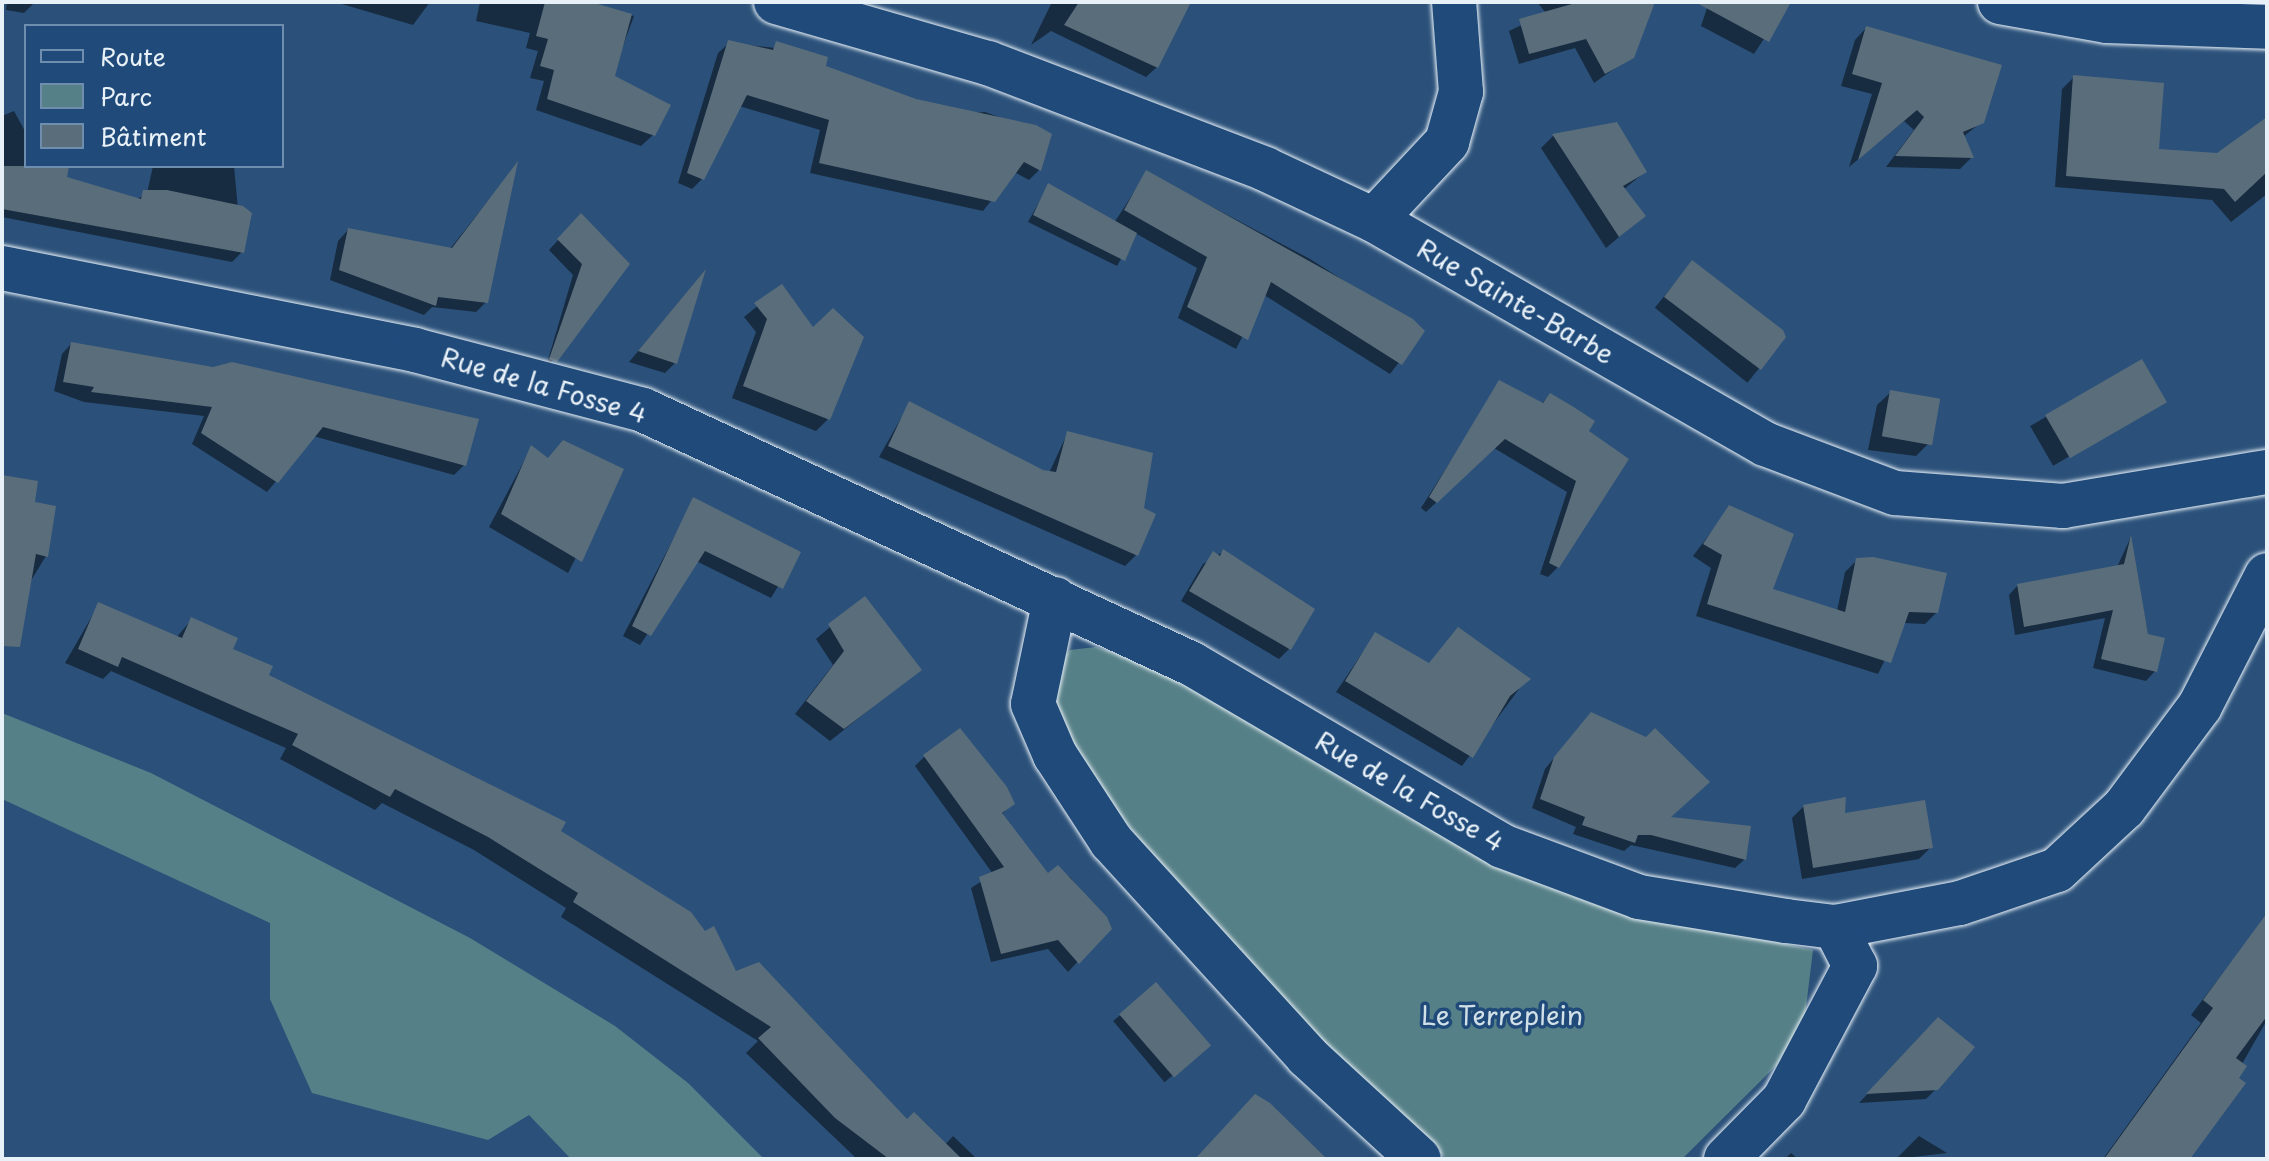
<!DOCTYPE html>
<html>
<head>
<meta charset="utf-8">
<style>
  body { margin:0 }
  #map { position:relative; width:2269px; height:1161px; overflow:hidden; background:#2b517a; font-family:"Playpen Sans",sans-serif }
  div>[style] { position:absolute }
  .green>* { inset:0; background:#568087 }
  .shadow>* { inset:0; background:#0007; transform-origin:0 0 }
  .building>* { inset:0; background:#5a6d7b; transform-origin:0 0 }
  .roads { filter:drop-shadow(0 0 2px #e8f1f8) drop-shadow(0 0 2px #e8f1f8) }
  .street>* { height:44px; margin:-22px; padding:0 22px; transform-origin:22px; border-radius:22px; background:#1f4a7a }
  span { translate:-50% -50%; white-space:nowrap; text-align:center; line-height:1.15; -webkit-text-stroke:7px #1f4a7a; paint-order:stroke }
  .street-label { font-size:26px; color:#e8f1f8 }
  .park-label { font-size:26px; color:#d2e0e7 }
  .frame { position:absolute; inset:0; border:4px solid #e8f1f8; pointer-events:none }
  .legend { position:absolute; left:24px; top:24px; width:260px; height:144px; box-sizing:border-box; background:#1f4a7a; border:2px solid #6f8dac; margin:0; padding:10px 14px; list-style:none; font-size:24px; color:#e8f1f8 }
  .legend li { display:flex; align-items:center; gap:16px; height:40px }
  .legend b { width:40px; border:2px solid #6f8dac }
</style>
</head>
<body>
<div id="map">
  <div class="green">
    <div style="clip-path:polygon(1096px 647px,1191px 677px,1351px 767px,1752px 937px,1813px 950px,1802px 1040px,1682px 1159px,1447px 1159px,1315px 1042px,1182px 893px,1076px 759px,1052px 705px,1058px 664px,1070px 650px)"></div>
    <div style="clip-path:polygon(2px 713px,151px 773px,470px 938px,615px 1026px,688px 1083px,764px 1159px,571px 1159px,529px 1115px,488px 1140px,312px 1093px,270px 999px,270px 923px,2px 799px)"></div>
  </div>
  <div class="shadow">
    <div style="clip-path:polygon(7px 2px,35px 2px,24px 13px,6px 10px)"></div>
    <div style="clip-path:polygon(335px 2px,430px 2px,413px 25px)"></div>
    <div style="clip-path:polygon(480px 2px,582px 2px,634px 16px,612px 76px,653px 135px,641px 146px,536px 110px,544px 81px,530px 78px,538px 51px,526px 48px,530px 33px,476px 21px)"></div>
    <div style="clip-path:polygon(1052px 2px,1130px 2px,1157px 67px,1146px 77px,1051px 31px,1031px 45px)"></div>
    <div style="clip-path:polygon(1537px 2px,1653px 2px,1631px 57px,1594px 83px,1575px 48px,1519px 64px,1509px 31px,1546px 13px)"></div>
    <div style="clip-path:polygon(1709px 2px,1788px 2px,1754px 54px,1701px 26px)"></div>
    <div style="clip-path:polygon(1866px 28px,1983px 121px,1963px 137px,1971px 158px,1960px 169px,1886px 167px,1914px 130px,1904px 121px,1849px 167px,1872px 94px,1841px 86px,1855px 40px)"></div>
    <div style="clip-path:polygon(729px 43px,803px 51px,823px 67px,915px 101px,961px 114px,985px 112px,1049px 135px,1039px 170px,1029px 180px,1014px 172px,983px 211px,810px 173px,820px 130px,739px 106px,702px 179px,692px 189px,678px 183px,718px 53px)"></div>
    <div style="clip-path:polygon(2074px 77px,2157px 151px,2217px 155px,2267px 120px,2267px 194px,2231px 222px,2212px 200px,2055px 187px,2062px 89px)"></div>
    <div style="clip-path:polygon(14px 111px,26px 133px,26px 166px,67px 166px,64px 178px,136px 200px,147px 193px,153px 166px,234px 166px,242px 252px,232px 262px,2px 217px,2px 116px)"></div>
    <div style="clip-path:polygon(1616px 124px,1645px 172px,1623px 190px,1644px 216px,1606px 248px,1541px 148px,1553px 136px)"></div>
    <div style="clip-path:polygon(514px 168px,486px 302px,476px 312px,432px 307px,424px 315px,330px 280px,338px 241px,348px 230px,450px 249px)"></div>
    <div style="clip-path:polygon(1147px 172px,1310px 259px,1423px 331px,1390px 374px,1264px 295px,1236px 349px,1178px 318px,1197px 268px,1135px 233px,1117px 266px,1028px 222px,1048px 186px,1114px 223px)"></div>
    <div style="clip-path:polygon(571px 226px,627px 264px,545px 370px,573px 275px,549px 250px)"></div>
    <div style="left:1692px;top:262px;width:119px;height:59px;rotate:39deg"></div>
    <div style="clip-path:polygon(696px 282px,675px 363px,665px 373px,629px 362px)"></div>
    <div style="clip-path:polygon(781px 287px,828px 419px,816px 431px,732px 398px,756px 332px,744px 317px)"></div>
    <div style="clip-path:polygon(71px 344px,213px 369px,464px 465px,454px 475px,313px 436px,267px 492px,192px 444px,204px 416px,84px 402px,54px 391px,62px 354px)"></div>
    <div style="left:2141px;top:362px;width:46px;height:128px;rotate:60deg"></div>
    <div style="clip-path:polygon(1500px 383px,1541px 404px,1550px 395px,1587px 431px,1558px 567px,1548px 577px,1540px 574px,1567px 492px,1494px 448px,1426px 512px,1421px 508px)"></div>
    <div style="clip-path:polygon(1891px 392px,1930px 442px,1916px 456px,1868px 450px,1877px 405px)"></div>
    <div style="clip-path:polygon(909px 404px,1042px 472px,1049px 473px,1067px 434px,1136px 555px,1125px 566px,879px 457px)"></div>
    <div style="clip-path:polygon(531px 448px,547px 460px,621px 470px,568px 573px,489px 527px)"></div>
    <div style="clip-path:polygon(2px 477px,32px 504px,46px 556px,2px 628px)"></div>
    <div style="clip-path:polygon(694px 499px,798px 553px,771px 598px,696px 561px,640px 645px,623px 636px)"></div>
    <div style="clip-path:polygon(1730px 507px,1792px 535px,1771px 590px,1837px 611px,1845px 572px,1857px 560px,1937px 612px,1925px 624px,1903px 623px,1878px 674px,1696px 616px,1711px 568px,1693px 556px)"></div>
    <div style="clip-path:polygon(2130px 539px,2155px 671px,2146px 681px,2093px 668px,2105px 618px,2015px 635px,2009px 595px,2018px 585px,2117px 567px)"></div>
    <div style="clip-path:polygon(1223px 552px,1289px 649px,1279px 659px,1181px 601px,1203px 564px)"></div>
    <div style="clip-path:polygon(864px 598px,919px 670px,830px 741px,795px 714px,833px 665px,816px 639px)"></div>
    <div style="clip-path:polygon(99px 604px,176px 638px,192px 619px,266px 676px,564px 823px,558px 832px,906px 1122px,945px 1145px,953px 1136px,977px 1159px,857px 1159px,746px 1053px,758px 1041px,561px 917px,566px 908px,474px 850px,382px 803px,375px 810px,280px 759px,286px 748px,111px 671px,103px 679px,65px 663px)"></div>
    <div style="clip-path:polygon(1375px 634px,1428px 665px,1519px 689px,1462px 766px,1336px 692px)"></div>
    <div style="clip-path:polygon(1581px 725px,1668px 819px,1745px 859px,1735px 868px,1631px 845px,1624px 851px,1573px 834px,1576px 827px,1532px 808px,1545px 769px)"></div>
    <div style="clip-path:polygon(924px 757px,1013px 803px,1001px 815px,1048px 876px,1058px 868px,1071px 878px,1109px 928px,1068px 972px,1048px 949px,991px 962px,971px 888px,993px 874px,915px 766px)"></div>
    <div style="clip-path:polygon(1804px 806px,1842px 816px,1931px 847px,1919px 859px,1802px 879px,1792px 818px)"></div>
    <div style="clip-path:polygon(2267px 915px,2267px 1020px,2188px 1159px,2103px 1159px,2201px 1023px,2191px 1015px)"></div>
    <div style="left:1156px;top:985px;width:80px;height:56px;rotate:50deg"></div>
    <div style="clip-path:polygon(1938px 1019px,1937px 1088px,1926px 1099px,1859px 1103px)"></div>
    <div style="clip-path:polygon(1919px 1136px,1947px 1153px,1896px 1159px)"></div>
    <div style="clip-path:polygon(1791px 1153px,1798px 1159px,1785px 1159px)"></div>
  </div>
  <div class="building">
    <div style="clip-path:polygon(545px 2px,591px 2px,632px 14px,615px 76px,671px 105px,655px 136px,547px 99px,554px 70px,540px 66px,548px 39px,536px 36px)"></div>
    <div style="clip-path:polygon(1079px 2px,1191px 2px,1158px 68px,1064px 25px)"></div>
    <div style="clip-path:polygon(1579px 2px,1655px 2px,1634px 58px,1605px 74px,1586px 39px,1529px 54px,1519px 19px)"></div>
    <div style="clip-path:polygon(1695px 2px,1791px 2px,1769px 42px)"></div>
    <div style="clip-path:polygon(1866px 26px,2002px 65px,1984px 123px,1963px 132px,1974px 158px,1895px 156px,1924px 117px,1917px 110px,1858px 160px,1882px 83px,1852px 74px)"></div>
    <div style="clip-path:polygon(728px 40px,773px 50px,776px 41px,828px 57px,826px 66px,916px 99px,1036px 125px,1052px 134px,1041px 171px,1024px 162px,995px 202px,819px 163px,829px 120px,747px 95px,704px 180px,687px 173px)"></div>
    <div style="clip-path:polygon(2073px 75px,2164px 83px,2159px 149px,2217px 153px,2267px 117px,2267px 172px,2235px 202px,2224px 189px,2066px 176px)"></div>
    <div style="clip-path:polygon(1617px 122px,1647px 172px,1623px 186px,1646px 216px,1619px 237px,1552px 134px)"></div>
    <div style="clip-path:polygon(518px 161px,488px 303px,438px 297px,436px 306px,339px 270px,348px 228px,452px 248px)"></div>
    <div style="clip-path:polygon(2px 166px,69px 166px,67px 177px,141px 199px,143px 190px,167px 190px,243px 206px,252px 213px,244px 253px,2px 209px)"></div>
    <div style="clip-path:polygon(1146px 170px,1413px 319px,1425px 331px,1402px 365px,1271px 282px,1248px 340px,1187px 307px,1207px 257px,1124px 210px)"></div>
    <div style="clip-path:polygon(1048px 183px,1137px 233px,1125px 261px,1033px 215px)"></div>
    <div style="clip-path:polygon(581px 213px,630px 264px,557px 362px,549px 359px,582px 264px,557px 239px)"></div>
    <div style="clip-path:polygon(1692px 260px,1783px 330px,1786px 337px,1761px 370px,1664px 297px)"></div>
    <div style="clip-path:polygon(706px 269px,677px 364px,638px 351px)"></div>
    <div style="clip-path:polygon(782px 284px,813px 327px,833px 308px,864px 337px,830px 420px,743px 386px,767px 319px,754px 303px)"></div>
    <div style="clip-path:polygon(71px 342px,213px 367px,232px 362px,479px 419px,466px 466px,323px 427px,278px 483px,201px 433px,212px 407px,91px 392px,94px 387px,63px 382px)"></div>
    <div style="left:2142px;top:359px;width:50px;height:112px;rotate:60deg"></div>
    <div style="clip-path:polygon(1499px 380px,1543px 403px,1550px 393px,1572px 406px,1595px 421px,1589px 431px,1629px 459px,1559px 568px,1549px 563px,1576px 481px,1505px 439px,1437px 503px,1429px 497px)"></div>
    <div style="left:1890px;top:390px;width:51px;height:47px;rotate:10deg"></div>
    <div style="clip-path:polygon(909px 401px,1043px 470px,1056px 472px,1067px 431px,1153px 453px,1144px 508px,1156px 514px,1138px 556px,888px 446px)"></div>
    <div style="clip-path:polygon(563px 440px,624px 469px,582px 562px,501px 514px,531px 445px,548px 458px)"></div>
    <div style="clip-path:polygon(2px 475px,38px 481px,35px 502px,56px 506px,48px 557px,36px 554px,20px 647px,2px 646px)"></div>
    <div style="clip-path:polygon(693px 497px,801px 552px,783px 589px,705px 551px,651px 636px,632px 626px)"></div>
    <div style="clip-path:polygon(1729px 505px,1794px 534px,1773px 589px,1845px 612px,1856px 558px,1873px 557px,1947px 573px,1938px 613px,1909px 612px,1891px 663px,1707px 604px,1722px 555px,1703px 544px)"></div>
    <div style="clip-path:polygon(2131px 535px,2148px 634px,2165px 638px,2157px 672px,2101px 659px,2113px 610px,2024px 627px,2017px 584px,2124px 564px)"></div>
    <div style="clip-path:polygon(1223px 549px,1315px 609px,1291px 650px,1189px 591px,1213px 551px,1220px 556px)"></div>
    <div style="clip-path:polygon(865px 596px,922px 670px,844px 729px,806px 701px,844px 651px,828px 624px)"></div>
    <div style="clip-path:polygon(98px 602px,182px 638px,191px 617px,238px 638px,233px 649px,273px 666px,269px 675px,566px 822px,561px 831px,691px 912px,705px 931px,714px 926px,736px 971px,759px 962px,907px 1119px,914px 1112px,962px 1159px,889px 1159px,835px 1118px,758px 1038px,771px 1027px,573px 902px,578px 893px,488px 837px,395px 789px,390px 797px,292px 745px,298px 734px,122px 657px,118px 667px,78px 649px)"></div>
    <div style="clip-path:polygon(1458px 627px,1531px 679px,1510px 696px,1473px 758px,1345px 681px,1375px 632px,1429px 663px)"></div>
    <div style="clip-path:polygon(1591px 712px,1646px 737px,1655px 728px,1710px 782px,1671px 817px,1751px 826px,1746px 860px,1651px 835px,1638px 835px,1635px 843px,1582px 825px,1585px 817px,1540px 799px,1554px 757px)"></div>
    <div style="clip-path:polygon(960px 728px,1007px 787px,1015px 804px,1002px 813px,1048px 873px,1058px 865px,1107px 917px,1112px 929px,1079px 964px,1058px 940px,1001px 954px,979px 877px,1004px 867px,923px 755px)"></div>
    <div style="clip-path:polygon(1846px 797px,1845px 813px,1925px 800px,1933px 848px,1813px 868px,1803px 805px)"></div>
    <div style="clip-path:polygon(2267px 913px,2267px 1016px,2236px 1058px,2247px 1066px,2239px 1078px,2246px 1083px,2190px 1159px,2104px 1159px,2213px 1008px,2203px 1000px)"></div>
    <div style="left:1156px;top:982px;width:84px;height:49px;rotate:49deg"></div>
    <div style="clip-path:polygon(1938px 1017px,1975px 1047px,1938px 1090px,1866px 1094px)"></div>
    <div style="clip-path:polygon(1255px 1094px,1270px 1103px,1327px 1159px,1195px 1159px)"></div>
  </div>
  <div class="roads">
    <div class="street">
      <div style="left:776px;top:2px;width:221px;rotate:16.1deg"></div>
      <div style="left:988px;top:63px;width:297px;rotate:20.9deg"></div>
      <div style="left:1265px;top:169px;width:120px;rotate:25.1deg"></div>
      <div style="left:1374px;top:220px;width:451px;rotate:29.8deg"></div>
      <div style="left:1765px;top:444px;width:139px;rotate:20.7deg"></div>
      <div style="left:1895px;top:493px;width:169px;rotate:4.4deg"></div>
      <div style="left:2063px;top:506px;width:207px;rotate:-9.5deg"></div>
      <div style="left:2000px;top:2px;width:109px;rotate:10.1deg"></div>
      <div style="left:2107px;top:21px;width:160px;rotate:2.1deg"></div>
      <div style="left:1374px;top:220px;width:107px;rotate:-46.9deg"></div>
      <div style="left:1447px;top:142px;width:52px;rotate:-74.4deg"></div>
      <div style="left:1461px;top:92px;width:90px;rotate:-94.4deg"></div>
      <div style="left:2px;top:268px;width:421px;rotate:11.2deg"></div>
      <div style="left:415px;top:350px;width:236px;rotate:14.7deg"></div>
      <div style="left:643px;top:410px;width:605px;rotate:24.83deg"></div>
      <div style="left:1192px;top:664px;width:359px;rotate:30.4deg"></div>
      <div style="left:1502px;top:846px;width:146px;rotate:20.4deg"></div>
      <div style="left:1639px;top:897px;width:149px;rotate:9.3deg"></div>
      <div style="left:1786px;top:921px;width:49px;rotate:7deg"></div>
      <div style="left:1835px;top:927px;width:127px;rotate:-10.9deg"></div>
      <div style="left:1960px;top:903px;width:102px;rotate:-18.8deg"></div>
      <div style="left:2057px;top:870px;width:91px;rotate:-42.8deg"></div>
      <div style="left:2124px;top:808px;width:127px;rotate:-53.3deg"></div>
      <div style="left:2200px;top:706px;width:147px;rotate:-62.9deg"></div>
      <div style="left:1055px;top:599px;width:107px;rotate:101.8deg"></div>
      <div style="left:1033px;top:704px;width:56px;rotate:66.7deg"></div>
      <div style="left:1055px;top:755px;width:103px;rotate:56.9deg"></div>
      <div style="left:1111px;top:841px;width:291px;rotate:47.6deg"></div>
      <div style="left:1307px;top:1056px;width:152px;rotate:42.6deg"></div>
      <div style="left:1726px;top:1159px;width:83px;rotate:-45.5deg"></div>
      <div style="left:1784px;top:1100px;width:152px;rotate:-62.1deg"></div>
      <div style="left:1855px;top:966px;width:44px;rotate:-117.1deg"></div>
    </div>
  </div>
  <div class="street-label">
    <span style="left:1516px;top:301px;rotate:30deg">Rue Sainte-Barbe</span>
    <span style="left:544px;top:385px;rotate:16deg">Rue de la Fosse 4</span>
    <span style="left:1410px;top:791px;rotate:30deg">Rue de la Fosse 4</span>
  </div>
  <div class="park-label">
    <span style="left:1502px;top:1015px">Le Terreplein</span>
  </div>
  <div class="frame"></div>
  <ul class="legend">
  <li><b style="height:10px;background:#1f4a7a"></b>Route</li>
  <li><b style="height:22px;background:#568087"></b>Parc</li>
  <li><b style="height:22px;background:#5a6d7b"></b>Bâtiment</li>
  </ul>
</div>
</body>
</html>
